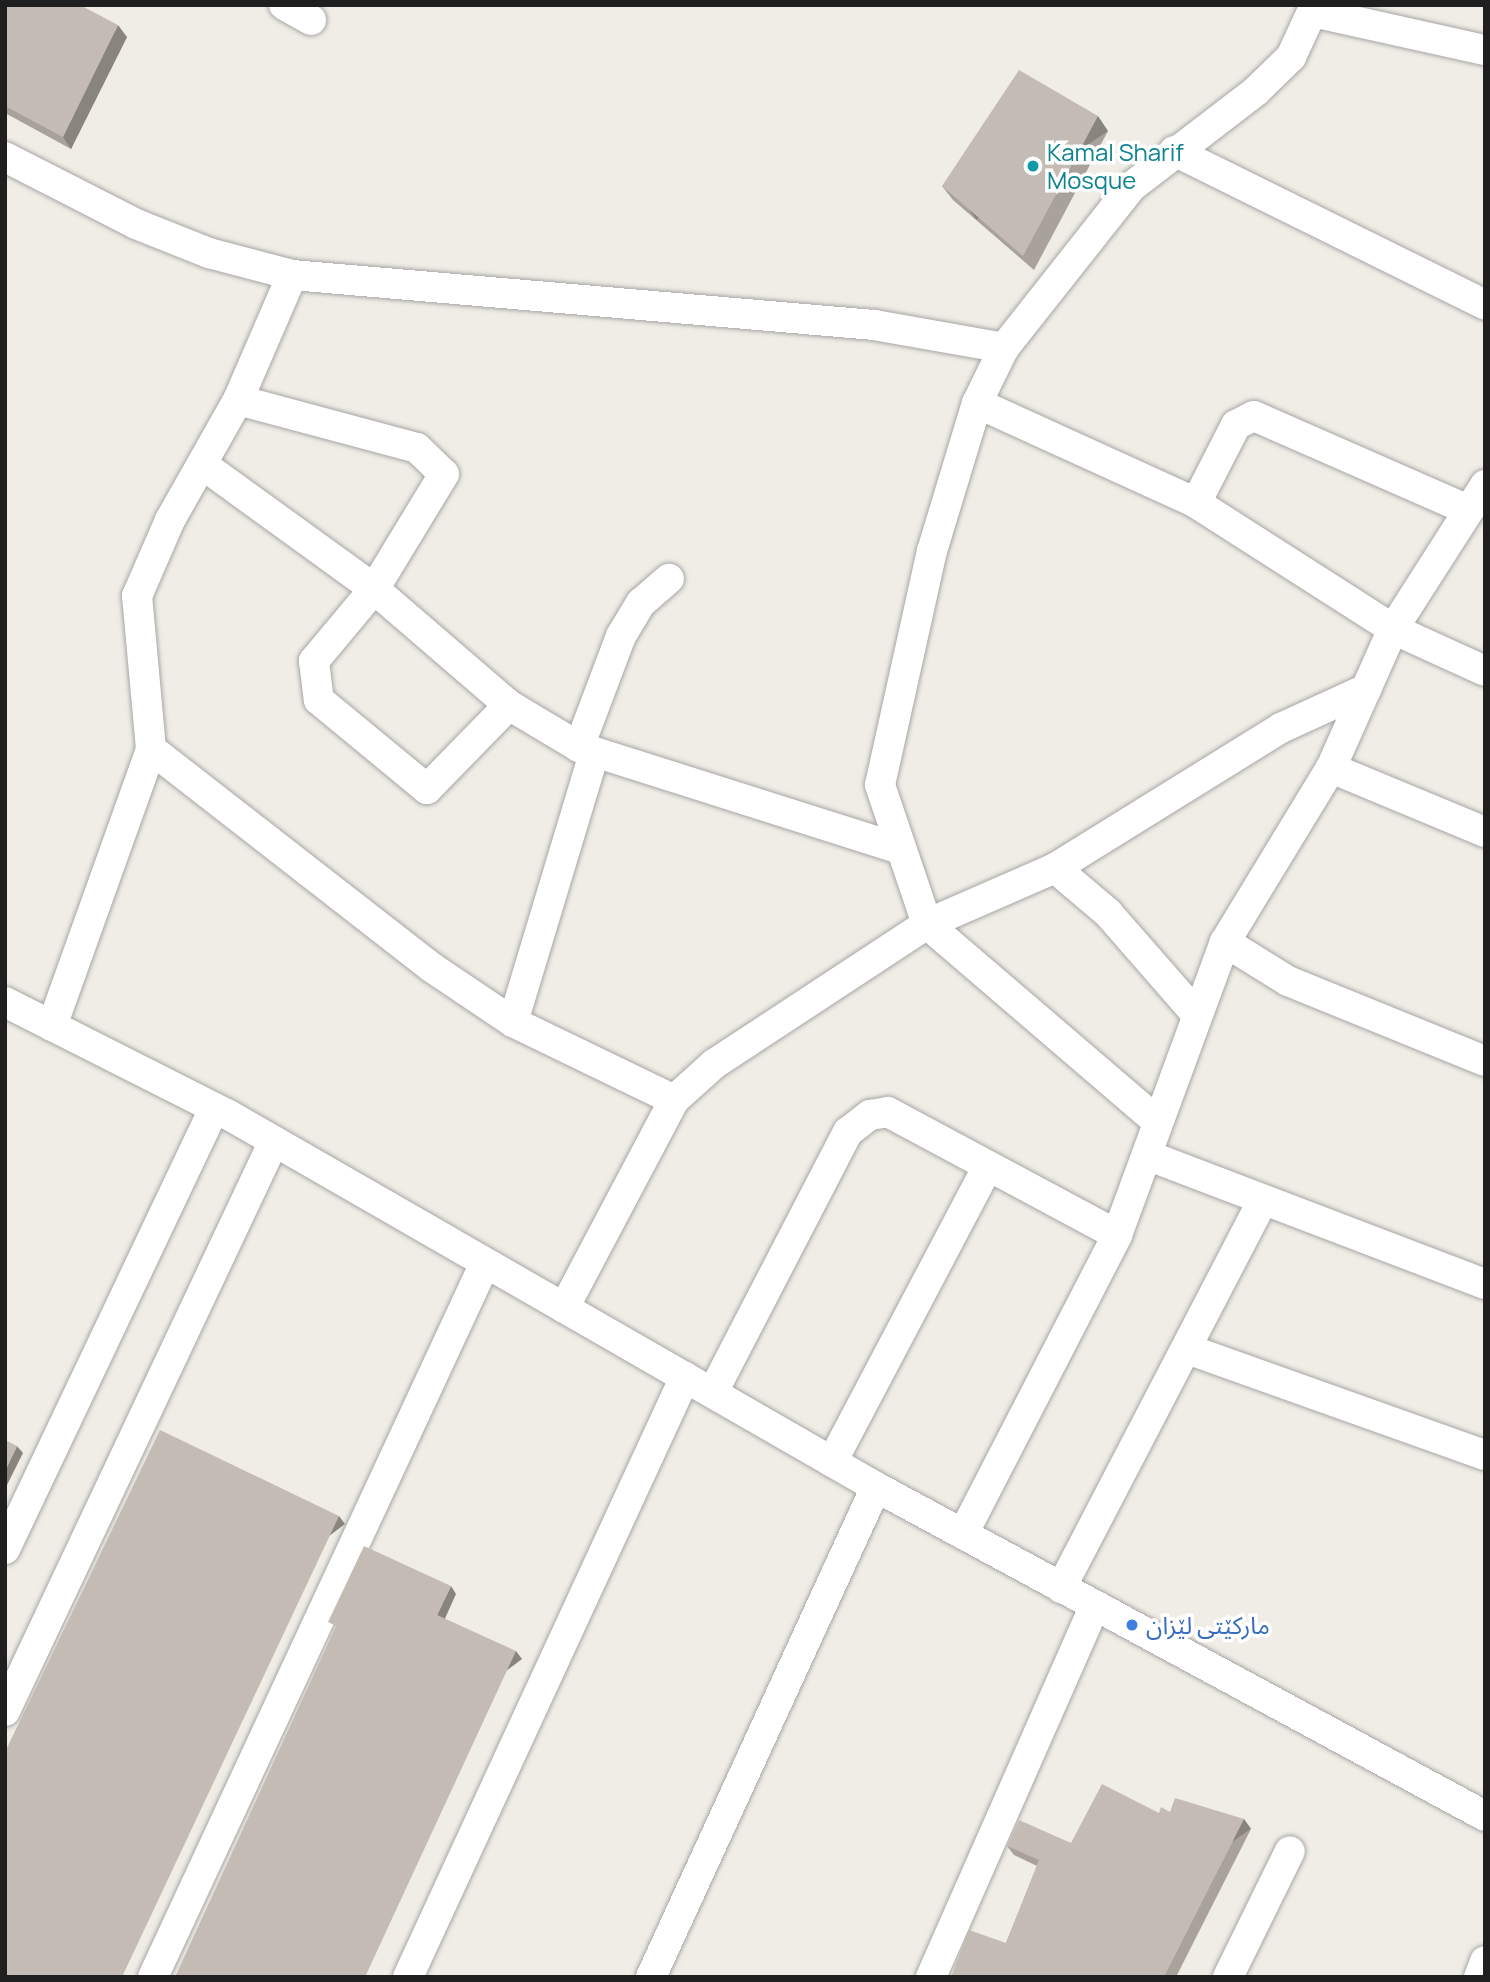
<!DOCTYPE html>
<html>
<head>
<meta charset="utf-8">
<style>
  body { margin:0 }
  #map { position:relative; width:1490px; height:1982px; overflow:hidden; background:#efede5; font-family:Manrope,"Noto Sans Arabic",sans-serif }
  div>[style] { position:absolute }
  .roads { filter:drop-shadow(0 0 2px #a6a6a6) drop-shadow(0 0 2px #a6a6a6) }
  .minor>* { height:30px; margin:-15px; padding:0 15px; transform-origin:15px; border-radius:15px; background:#fff }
  .wall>* { inset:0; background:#a9a29b }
  .shaded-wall>* { inset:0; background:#89847e; transform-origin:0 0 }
  .building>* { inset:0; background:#c4bcb4 }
  .dots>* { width:19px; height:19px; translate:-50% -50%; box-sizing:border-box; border:4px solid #fff; border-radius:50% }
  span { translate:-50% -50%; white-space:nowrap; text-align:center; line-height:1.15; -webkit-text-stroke:7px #fff; paint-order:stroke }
  .culture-label { font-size:24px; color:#0d838f }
  .left { translate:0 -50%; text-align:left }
  .shop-label { font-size:24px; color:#366cbe }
  .frame { position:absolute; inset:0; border:7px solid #1f1f1f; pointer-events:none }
</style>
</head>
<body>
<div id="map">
  <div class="roads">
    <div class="minor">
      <div style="left:284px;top:5px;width:31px;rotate:29deg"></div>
      <div style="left:1313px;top:12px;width:176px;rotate:12.5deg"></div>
      <div style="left:1174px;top:151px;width:347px;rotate:26.3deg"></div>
      <div style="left:5px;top:157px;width:147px;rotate:27.1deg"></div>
      <div style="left:136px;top:224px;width:79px;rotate:21.7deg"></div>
      <div style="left:209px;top:253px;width:86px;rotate:14.8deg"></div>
      <div style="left:292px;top:275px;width:584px;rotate:4.91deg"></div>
      <div style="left:874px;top:325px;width:132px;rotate:10deg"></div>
      <div style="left:238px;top:400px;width:185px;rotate:15deg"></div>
      <div style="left:417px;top:448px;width:37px;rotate:44deg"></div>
      <div style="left:444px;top:474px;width:135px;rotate:121.3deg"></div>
      <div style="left:374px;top:589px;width:94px;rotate:129.8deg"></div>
      <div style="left:314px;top:661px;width:39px;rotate:83deg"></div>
      <div style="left:319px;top:700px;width:140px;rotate:39.5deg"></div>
      <div style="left:427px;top:789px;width:117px;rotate:-45.7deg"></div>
      <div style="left:977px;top:403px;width:241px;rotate:24.5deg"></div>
      <div style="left:1196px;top:503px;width:234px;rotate:32.6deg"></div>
      <div style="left:1393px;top:629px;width:101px;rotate:24.5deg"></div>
      <div style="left:203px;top:465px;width:211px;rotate:35.9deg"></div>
      <div style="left:374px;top:589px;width:178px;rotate:40.7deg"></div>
      <div style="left:509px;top:705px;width:82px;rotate:31deg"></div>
      <div style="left:579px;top:747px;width:335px;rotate:17.6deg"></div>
      <div style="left:1196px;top:503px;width:88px;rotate:-62.9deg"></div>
      <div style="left:1236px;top:425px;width:20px;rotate:-27deg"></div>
      <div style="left:1254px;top:416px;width:234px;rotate:23.7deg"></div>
      <div style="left:579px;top:747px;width:119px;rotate:-69.3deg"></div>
      <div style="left:621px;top:636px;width:39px;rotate:-59deg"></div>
      <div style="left:641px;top:603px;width:37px;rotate:-41deg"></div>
      <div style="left:151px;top:749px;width:355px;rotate:37.9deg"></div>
      <div style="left:431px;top:967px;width:99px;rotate:33.9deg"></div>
      <div style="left:513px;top:1022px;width:179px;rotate:25.8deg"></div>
      <div style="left:1331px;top:768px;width:167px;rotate:22.6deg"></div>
      <div style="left:1055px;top:868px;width:70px;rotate:40.3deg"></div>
      <div style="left:1108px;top:913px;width:134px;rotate:48.9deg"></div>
      <div style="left:1225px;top:942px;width:74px;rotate:31.8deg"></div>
      <div style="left:1288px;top:981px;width:213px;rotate:22.1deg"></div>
      <div style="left:5px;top:1002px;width:249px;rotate:26.8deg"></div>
      <div style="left:227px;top:1114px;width:749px;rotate:29.89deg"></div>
      <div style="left:876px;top:1487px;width:692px;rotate:28.38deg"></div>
      <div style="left:513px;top:1022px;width:281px;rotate:-73.2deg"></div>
      <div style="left:52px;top:1026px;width:294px;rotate:-70.3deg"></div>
      <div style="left:151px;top:749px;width:154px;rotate:-95.2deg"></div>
      <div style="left:137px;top:596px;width:83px;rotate:-66.5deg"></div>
      <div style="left:170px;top:520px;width:138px;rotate:-60.5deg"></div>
      <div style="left:238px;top:400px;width:136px;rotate:-66.6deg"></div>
      <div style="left:1158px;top:1122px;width:304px;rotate:-139.4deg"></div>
      <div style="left:927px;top:924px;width:147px;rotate:-108.7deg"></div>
      <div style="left:880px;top:785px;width:240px;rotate:-77.5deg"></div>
      <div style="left:932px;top:551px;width:155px;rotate:-73.1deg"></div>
      <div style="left:977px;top:403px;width:61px;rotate:-63.9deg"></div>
      <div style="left:1004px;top:348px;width:205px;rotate:-51.7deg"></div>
      <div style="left:1131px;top:187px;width:158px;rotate:-37.5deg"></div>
      <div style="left:1256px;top:91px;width:49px;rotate:-44.2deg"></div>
      <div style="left:1291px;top:57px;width:57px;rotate:-65.2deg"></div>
      <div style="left:1147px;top:1155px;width:362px;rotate:20.9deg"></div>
      <div style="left:564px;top:1308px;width:235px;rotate:-62.1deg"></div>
      <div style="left:674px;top:1100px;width:54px;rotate:-42deg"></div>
      <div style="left:714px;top:1064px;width:255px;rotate:-33.3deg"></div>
      <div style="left:927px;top:924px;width:140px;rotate:-23.6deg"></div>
      <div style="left:1055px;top:868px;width:266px;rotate:-31.8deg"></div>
      <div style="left:1281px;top:728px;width:94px;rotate:-24.6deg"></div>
      <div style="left:1187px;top:1349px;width:316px;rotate:19.6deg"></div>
      <div style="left:713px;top:1392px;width:293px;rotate:-62.6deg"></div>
      <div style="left:848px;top:1132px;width:28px;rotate:-38deg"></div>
      <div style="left:870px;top:1115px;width:18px;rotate:-9deg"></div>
      <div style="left:888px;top:1112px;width:260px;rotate:28.2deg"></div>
      <div style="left:832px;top:1462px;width:332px;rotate:-62.2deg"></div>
      <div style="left:963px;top:1534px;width:336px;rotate:-62.7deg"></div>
      <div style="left:1117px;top:1235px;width:312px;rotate:-69.8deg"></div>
      <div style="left:1225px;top:942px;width:204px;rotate:-58.7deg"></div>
      <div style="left:1331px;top:768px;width:152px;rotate:-66deg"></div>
      <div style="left:1393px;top:629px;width:171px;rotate:-57.4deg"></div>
      <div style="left:5px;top:1549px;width:488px;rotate:-64.6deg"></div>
      <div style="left:1061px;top:1588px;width:434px;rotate:-62.5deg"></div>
      <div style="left:5px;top:1711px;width:630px;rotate:-64.74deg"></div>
      <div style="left:153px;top:1977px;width:787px;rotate:-65.06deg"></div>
      <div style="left:408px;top:1977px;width:661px;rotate:-65.22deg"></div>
      <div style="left:651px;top:1977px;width:539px;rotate:-65.34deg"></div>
      <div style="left:931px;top:1977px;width:406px;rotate:-66.2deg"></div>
      <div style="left:1228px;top:1977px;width:140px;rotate:-63.8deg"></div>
      <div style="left:1479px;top:1977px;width:17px;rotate:-69deg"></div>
    </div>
  </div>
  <div class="wall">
    <div style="clip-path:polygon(5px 5px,127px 37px,71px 149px,5px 113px)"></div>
    <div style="clip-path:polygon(1108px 131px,1034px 270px,953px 200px,942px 186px)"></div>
    <div style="clip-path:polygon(1170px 1812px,1244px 1819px,1251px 1829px,1176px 1977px,951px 1977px,1006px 1943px,1037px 1866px,1014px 1855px,1007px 1846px,1071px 1843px,1159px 1813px)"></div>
  </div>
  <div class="shaded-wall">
    <div style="clip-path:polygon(118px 25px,127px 37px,71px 149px,63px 137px)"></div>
    <div style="left:1098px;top:116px;width:18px;height:159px;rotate:56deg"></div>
    <div style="clip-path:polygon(17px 1446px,23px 1453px,5px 1489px,5px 1471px)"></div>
    <div style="left:339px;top:1516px;width:10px;height:510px;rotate:53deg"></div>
    <div style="clip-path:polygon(451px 1586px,456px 1594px,443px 1623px,437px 1615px)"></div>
    <div style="left:516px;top:1651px;width:10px;height:359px;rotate:53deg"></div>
    <div style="left:1244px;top:1819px;width:12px;height:177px;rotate:55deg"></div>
  </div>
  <div class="building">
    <div style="clip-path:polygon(5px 5px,80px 5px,118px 25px,63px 137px,5px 106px)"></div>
    <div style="clip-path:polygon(1019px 70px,1098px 116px,1023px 256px,942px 186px)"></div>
    <div style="clip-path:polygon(160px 1430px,339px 1516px,122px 1977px,5px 1977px,5px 1752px)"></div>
    <div style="clip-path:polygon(5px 1440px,17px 1446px,5px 1471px)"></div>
    <div style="clip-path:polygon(364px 1546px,451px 1586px,437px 1615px,516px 1651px,365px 1977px,175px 1977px,336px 1626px,328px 1622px)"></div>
    <div style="clip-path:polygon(1102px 1784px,1159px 1813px,1161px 1807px,1170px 1812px,1175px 1798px,1244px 1819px,1164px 1977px,951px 1977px,969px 1930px,1006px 1943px,1039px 1860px,1007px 1846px,1019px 1820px,1071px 1843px)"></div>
  </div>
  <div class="dots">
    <div style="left:1033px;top:166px;background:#0f9aa8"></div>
    <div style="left:1132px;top:1625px;background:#3f7fe0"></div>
  </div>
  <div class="culture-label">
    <span class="left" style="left:1047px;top:166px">Kamal Sharif<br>Mosque</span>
  </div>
  <div class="shop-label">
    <span class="left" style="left:1146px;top:1625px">مارکێتی لێزان</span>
  </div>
  <div class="frame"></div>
</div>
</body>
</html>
